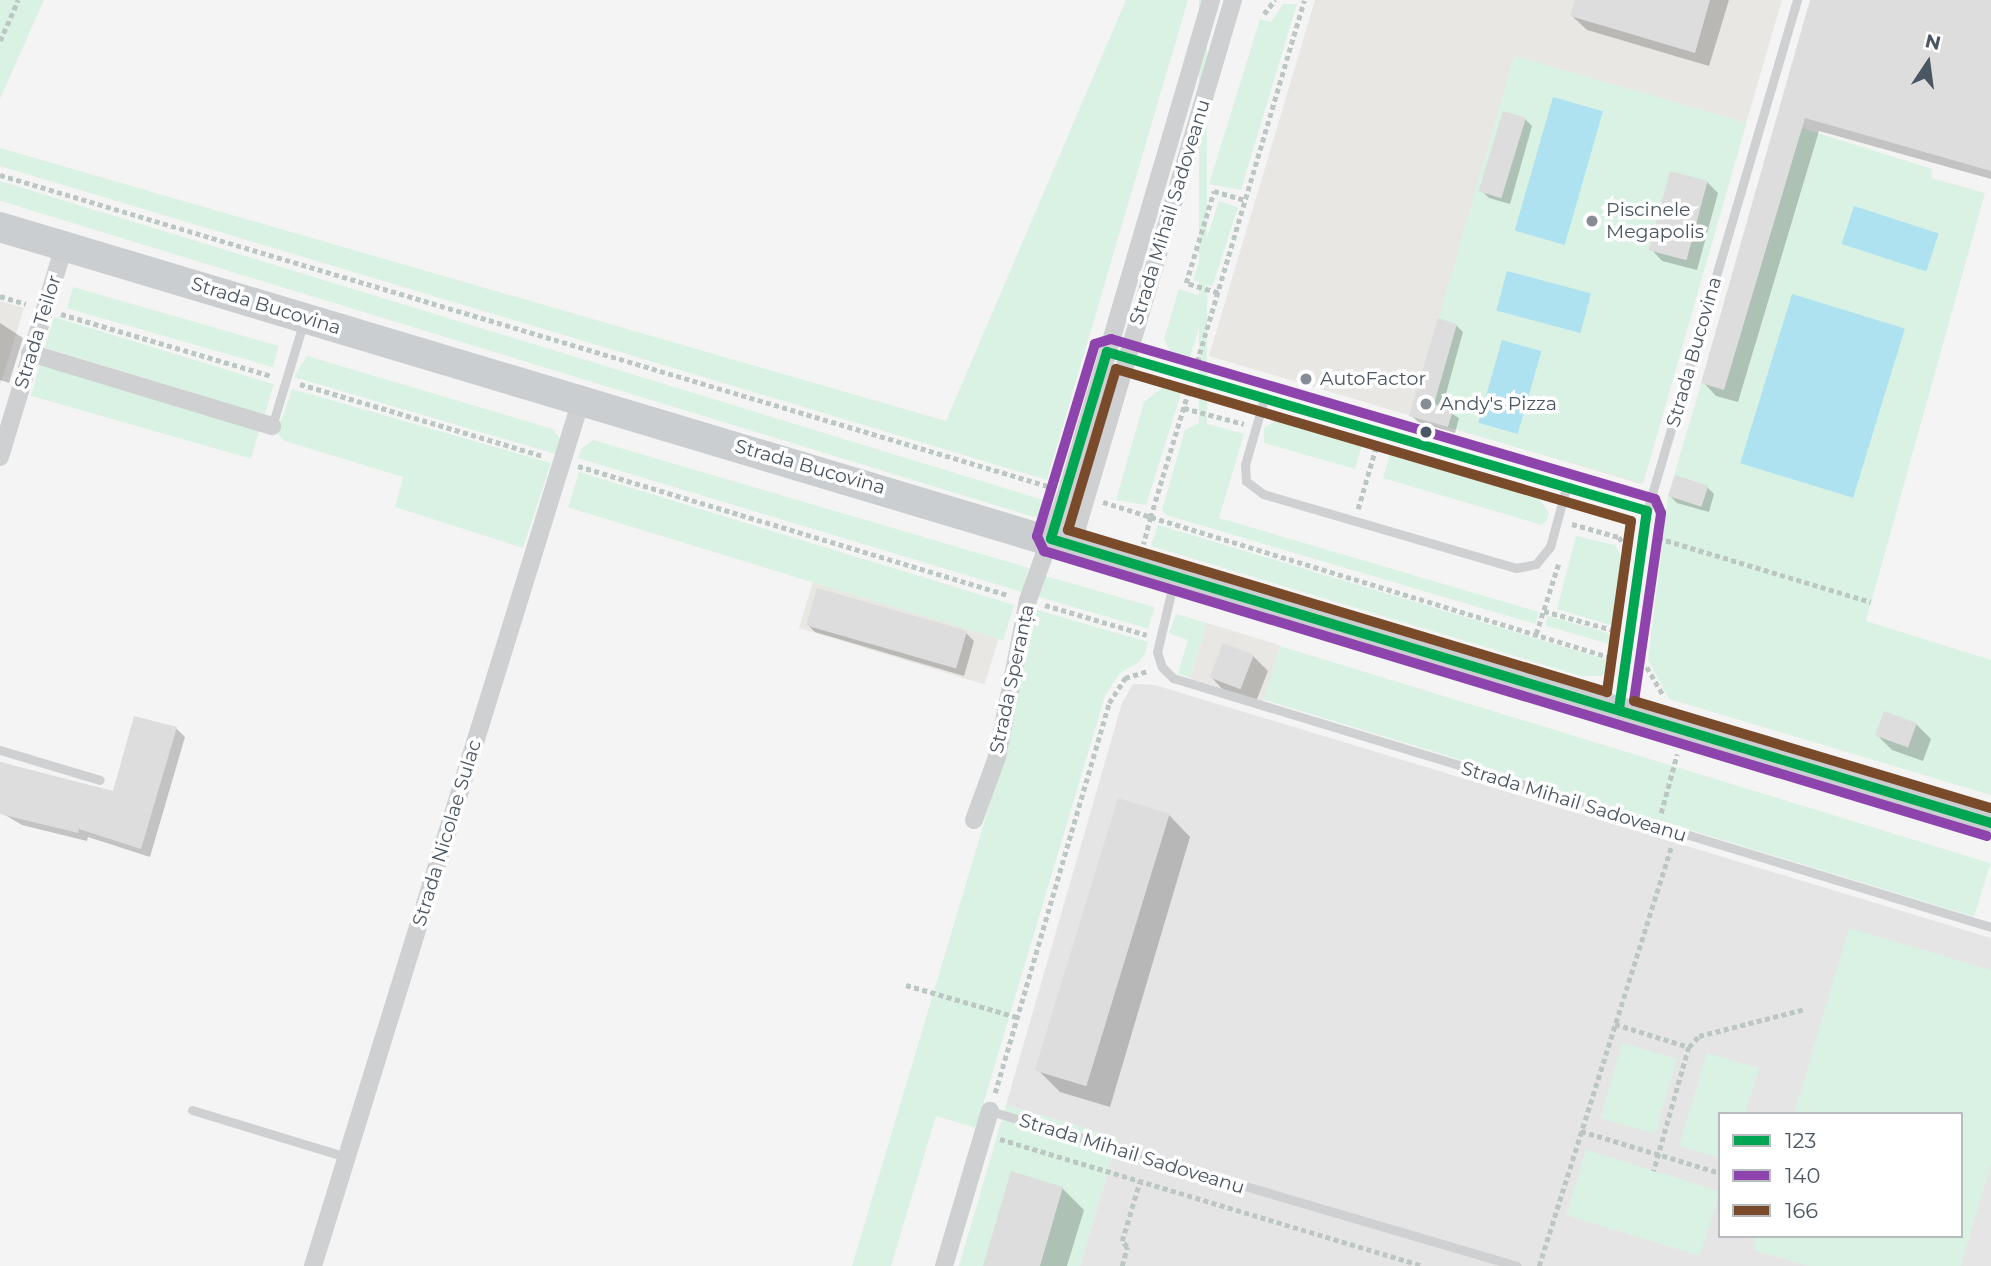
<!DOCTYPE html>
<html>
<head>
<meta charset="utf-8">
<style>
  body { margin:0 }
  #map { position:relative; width:1991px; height:1266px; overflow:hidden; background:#f4f4f4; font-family:Montserrat,sans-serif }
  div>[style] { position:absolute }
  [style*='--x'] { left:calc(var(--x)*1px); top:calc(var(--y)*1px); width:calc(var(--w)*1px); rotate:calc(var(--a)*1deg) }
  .commercial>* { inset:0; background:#e8e7e3; transform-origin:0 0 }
  .education>* { inset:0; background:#e6e5e6 }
  .green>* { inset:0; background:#d9f2e3; transform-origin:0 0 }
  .water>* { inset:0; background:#aee2f0; transform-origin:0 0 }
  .shadow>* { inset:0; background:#0003 }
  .building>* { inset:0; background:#ddddde; transform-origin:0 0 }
  .path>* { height:4.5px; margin-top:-2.25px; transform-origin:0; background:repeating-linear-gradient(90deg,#bcc7c4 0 5px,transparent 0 8.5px) }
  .lane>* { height:9px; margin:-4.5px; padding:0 4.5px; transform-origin:4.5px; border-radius:4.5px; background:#ced0d2 }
  .street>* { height:18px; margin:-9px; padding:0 9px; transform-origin:9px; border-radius:9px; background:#ced0d2 }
  .primary>* { height:30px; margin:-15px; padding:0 15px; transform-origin:15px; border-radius:15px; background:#caced1 }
  .bus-1>* { height:10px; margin:-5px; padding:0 5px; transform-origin:5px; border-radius:5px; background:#00a651 }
  .bus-2>* { height:10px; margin:-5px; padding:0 5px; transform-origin:5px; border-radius:5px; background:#8e44ad }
  .bus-3>* { height:10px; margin:-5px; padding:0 5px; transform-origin:5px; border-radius:5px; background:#7a4b2a }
  .dots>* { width:19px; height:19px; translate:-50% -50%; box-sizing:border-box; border:4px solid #fff; border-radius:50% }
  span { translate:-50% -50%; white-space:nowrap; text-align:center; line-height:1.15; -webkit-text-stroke:7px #fff; paint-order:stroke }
  .poi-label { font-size:19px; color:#4a5661 }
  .left { translate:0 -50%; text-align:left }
  .street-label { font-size:19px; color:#4a5661 }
  .legend { position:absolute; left:1718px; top:1112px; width:245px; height:126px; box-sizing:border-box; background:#fff; border:2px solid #b7bbc0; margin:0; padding:9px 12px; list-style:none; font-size:21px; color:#4a5661 }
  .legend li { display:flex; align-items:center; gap:14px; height:35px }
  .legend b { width:35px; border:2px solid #b7bbc0 }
  .north { position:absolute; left:1893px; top:28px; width:70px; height:70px; -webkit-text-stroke:5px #fff; paint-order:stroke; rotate:13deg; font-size:19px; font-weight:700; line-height:28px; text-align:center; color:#4a5661 }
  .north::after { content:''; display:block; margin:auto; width:24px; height:32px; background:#4a5661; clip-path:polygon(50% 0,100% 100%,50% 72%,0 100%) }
</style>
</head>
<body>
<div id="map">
  <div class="commercial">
    <div style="clip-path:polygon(1315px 0,1782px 0,1641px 484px,1209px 356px)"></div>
    <div style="clip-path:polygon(0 301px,24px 308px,0 386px)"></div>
    <div style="left:813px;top:582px;width:194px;height:48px;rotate:17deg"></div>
    <div style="left:1207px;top:623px;width:77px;height:58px;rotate:17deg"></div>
  </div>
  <div class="education">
    <div style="clip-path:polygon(evenodd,1133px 684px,1155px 685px,1991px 938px,1991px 1266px,1080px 1266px,1118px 1138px,1006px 1105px,1122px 703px,1133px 684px,1720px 1114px,1961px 1114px,1961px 1236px,1720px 1236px,1720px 1114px)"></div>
  </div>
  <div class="green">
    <div style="clip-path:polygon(0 0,44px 0,0 99px)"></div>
    <div style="clip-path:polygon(1126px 0,1188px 0,1047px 480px,0 166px,0 148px,946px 421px)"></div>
    <div style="left:1199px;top:0;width:8px;height:502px"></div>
    <div style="clip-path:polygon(1283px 4px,1297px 4px,1241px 190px,1209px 184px,1260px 19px,1271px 22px)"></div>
    <div style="left:1514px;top:56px;width:242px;height:375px;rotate:16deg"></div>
    <div style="clip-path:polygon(1789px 124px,1932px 169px,1931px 178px,1985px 193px,1866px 621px,1991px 660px,1991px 795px,1669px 699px,1648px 660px,1668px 496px,1771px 145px)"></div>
    <div style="left:0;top:181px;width:1099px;height:19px;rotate:17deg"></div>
    <div style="left:1219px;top:201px;width:20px;height:83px;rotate:18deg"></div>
    <div style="left:73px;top:287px;width:214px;height:22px;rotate:16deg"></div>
    <div style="clip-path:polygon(1179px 289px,1208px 298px,1187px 367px,1172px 357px,1164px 339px)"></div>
    <div style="left:54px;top:317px;width:230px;height:32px;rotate:17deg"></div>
    <div style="clip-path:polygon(307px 356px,553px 429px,560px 439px,556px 454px,294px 377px)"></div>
    <div style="left:40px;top:364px;width:229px;height:33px;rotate:16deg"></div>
    <div style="clip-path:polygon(1163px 387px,1182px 390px,1146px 505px,1116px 500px,1144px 402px)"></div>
    <div style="clip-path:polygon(292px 389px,551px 463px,523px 548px,395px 507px,403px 477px,285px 441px,277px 433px)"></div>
    <div style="clip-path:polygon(1275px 421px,1362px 445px,1355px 469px,1264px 443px,1264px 428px)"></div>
    <div style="clip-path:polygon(1201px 422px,1244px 434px,1219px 518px,1539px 612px,1535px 624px,1166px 515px,1162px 510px,1185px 430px)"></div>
    <div style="clip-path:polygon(593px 440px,1029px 568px,1022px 592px,578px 458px,582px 448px)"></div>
    <div style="clip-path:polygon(1390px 454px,1539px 498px,1549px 513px,1546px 521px,1542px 525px,1383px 478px)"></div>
    <div style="left:579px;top:472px;width:455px;height:37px;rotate:17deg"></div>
    <div style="clip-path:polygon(1158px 525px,1611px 661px,1615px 666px,1601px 676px,1581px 676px,1151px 546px)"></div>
    <div style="clip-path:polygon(1576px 536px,1615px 545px,1621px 556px,1617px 627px,1557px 609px)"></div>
    <div style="left:1042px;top:575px;width:117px;height:22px;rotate:16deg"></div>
    <div style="clip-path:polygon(1037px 610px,1148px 642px,1145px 653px,1139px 662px,1120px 673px,1105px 696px,976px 1128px,936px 1116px,891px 1266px,852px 1266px,1004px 756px)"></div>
    <div style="clip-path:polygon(1176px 614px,1207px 623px,1190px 678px,1178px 673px,1188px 640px,1169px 633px)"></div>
    <div style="left:1548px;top:616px;width:71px;height:10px;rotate:16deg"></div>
    <div style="left:1280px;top:646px;width:743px;height:56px;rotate:17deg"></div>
    <div style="clip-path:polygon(1849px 928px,1991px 970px,1991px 1164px,1961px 1266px,1809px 1266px,1753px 1250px,1757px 1236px,1961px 1236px,1961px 1114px,1794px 1114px)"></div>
    <div style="left:1622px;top:1043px;width:57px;height:78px;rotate:16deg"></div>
    <div style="clip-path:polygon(1707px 1053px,1759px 1068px,1745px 1114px,1720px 1114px,1720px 1158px,1679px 1146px)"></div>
    <div style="clip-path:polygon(1006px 1105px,1118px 1138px,1080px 1266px,959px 1266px)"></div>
    <div style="left:1586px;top:1150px;width:140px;height:68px;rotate:17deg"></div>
  </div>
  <div class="water">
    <div style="left:1553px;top:97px;width:52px;height:139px;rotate:16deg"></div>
    <div style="left:1854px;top:206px;width:89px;height:40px;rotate:18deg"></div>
    <div style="left:1507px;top:271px;width:87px;height:41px;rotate:15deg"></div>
    <div style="left:1792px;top:294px;width:118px;height:177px;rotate:17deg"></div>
    <div style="left:1502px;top:340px;width:41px;height:86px;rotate:16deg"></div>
  </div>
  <div class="shadow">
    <div style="clip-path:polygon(1577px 0,1729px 0,1709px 66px,1587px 30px,1572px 16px)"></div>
    <div style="clip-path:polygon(1814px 0,1991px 0,1991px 179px,1819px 131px,1738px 402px,1716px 396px,1703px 382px)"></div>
    <div style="clip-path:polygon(1525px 119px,1532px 126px,1510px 204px,1489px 198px,1482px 191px)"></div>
    <div style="clip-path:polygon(1707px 182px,1718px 193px,1697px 270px,1662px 261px,1651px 249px)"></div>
    <div style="clip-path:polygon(0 323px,23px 338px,9px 383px,0 380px)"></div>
    <div style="clip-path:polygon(1456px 325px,1463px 332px,1442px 408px,1459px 418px,1455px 433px,1418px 422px,1411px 415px)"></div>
    <div style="clip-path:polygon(1707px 487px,1714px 494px,1709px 512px,1677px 503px,1670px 496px)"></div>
    <div style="clip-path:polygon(808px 625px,967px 634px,974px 641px,964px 676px,815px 632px)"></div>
    <div style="clip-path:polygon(1253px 656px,1268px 671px,1255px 704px,1226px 693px,1212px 678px)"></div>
    <div style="clip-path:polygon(1916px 724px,1931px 739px,1923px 761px,1892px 750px,1877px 735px)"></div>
    <div style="clip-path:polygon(176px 728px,185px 737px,150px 857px,88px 837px,87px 841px,22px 825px,0 812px,0 762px,114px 793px)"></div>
    <div style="clip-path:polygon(1169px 815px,1190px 837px,1110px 1107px,1060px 1092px,1039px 1071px)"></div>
    <div style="clip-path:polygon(1062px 1188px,1084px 1210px,1067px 1266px,985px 1266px)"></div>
  </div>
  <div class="building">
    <div style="clip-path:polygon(1575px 0,1710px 0,1695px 53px,1570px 16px)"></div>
    <div style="clip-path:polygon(1810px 0,1991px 0,1991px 171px,1805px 118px,1724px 390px,1701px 383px)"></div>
    <div style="left:1503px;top:111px;width:24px;height:84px;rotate:17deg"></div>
    <div style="left:1670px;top:171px;width:39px;height:82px;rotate:15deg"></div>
    <div style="clip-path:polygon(1438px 318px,1457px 324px,1434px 404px,1453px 410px,1448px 427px,1409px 416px)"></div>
    <div style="left:1675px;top:475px;width:35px;height:22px;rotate:18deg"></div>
    <div style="left:817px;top:588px;width:156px;height:39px;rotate:16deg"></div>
    <div style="left:1223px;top:643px;width:33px;height:37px;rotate:21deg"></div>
    <div style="left:1884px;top:711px;width:35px;height:26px;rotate:20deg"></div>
    <div style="clip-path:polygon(134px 716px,177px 727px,141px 849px,79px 829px,78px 833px,0 814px,0 762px,113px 791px)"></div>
    <div style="left:1118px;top:798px;width:54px;height:285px;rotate:17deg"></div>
    <div style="clip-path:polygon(1011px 1171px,1063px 1187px,1040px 1266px,983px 1266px)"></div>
  </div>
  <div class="path">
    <div style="--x:1264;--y:14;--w:18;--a:-52"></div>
    <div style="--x:0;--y:41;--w:45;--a:-66.3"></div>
    <div style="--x:0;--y:175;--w:1096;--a:16.53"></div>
    <div style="--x:1218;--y:293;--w:34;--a:-163"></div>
    <div style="--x:1186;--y:283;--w:96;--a:-73.1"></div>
    <div style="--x:1214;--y:191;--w:32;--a:16"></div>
    <div style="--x:0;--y:296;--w:27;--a:17"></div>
    <div style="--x:61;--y:314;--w:219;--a:16.4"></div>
    <div style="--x:1197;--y:362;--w:377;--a:-73.5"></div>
    <div style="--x:300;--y:384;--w:253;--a:16.5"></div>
    <div style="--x:1189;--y:391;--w:132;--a:106.8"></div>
    <div style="--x:1151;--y:517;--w:483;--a:17"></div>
    <div style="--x:1184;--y:408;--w:62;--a:14.9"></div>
    <div style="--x:578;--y:466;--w:450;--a:16.7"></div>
    <div style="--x:1103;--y:502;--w:50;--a:17.4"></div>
    <div style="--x:1151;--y:517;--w:28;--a:105"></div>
    <div style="--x:1358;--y:509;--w:65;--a:-73.8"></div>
    <div style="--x:1572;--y:524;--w:49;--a:15.5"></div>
    <div style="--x:1619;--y:537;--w:12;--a:55"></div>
    <div style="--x:1658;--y:538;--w:222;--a:16.7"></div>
    <div style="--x:1045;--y:605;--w:106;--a:16.4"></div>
    <div style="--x:1544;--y:611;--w:76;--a:15.3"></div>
    <div style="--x:1536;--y:634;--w:76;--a:-72.3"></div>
    <div style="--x:1638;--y:665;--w:9;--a:13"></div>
    <div style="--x:1647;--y:667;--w:34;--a:60"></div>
    <div style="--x:1661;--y:813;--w:61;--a:-74.8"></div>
    <div style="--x:906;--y:985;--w:116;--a:16.1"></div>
    <div style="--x:1615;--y:1024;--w:77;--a:17.3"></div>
    <div style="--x:1689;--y:1047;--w:129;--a:105.8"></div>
    <div style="--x:1689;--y:1047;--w:15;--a:-48"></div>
    <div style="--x:1699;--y:1036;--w:109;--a:-14.3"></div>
    <div style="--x:995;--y:1093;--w:406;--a:-73.7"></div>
    <div style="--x:1109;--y:703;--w:30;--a:-57"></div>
    <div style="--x:1125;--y:678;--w:24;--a:-17"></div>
    <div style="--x:1581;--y:1131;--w:145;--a:16.8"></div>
    <div style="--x:1000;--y:1139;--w:442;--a:16.7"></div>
    <div style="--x:1122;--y:1266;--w:20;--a:-75"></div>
    <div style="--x:1127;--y:1247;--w:8;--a:-130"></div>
    <div style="--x:1122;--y:1241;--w:63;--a:-73.3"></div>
    <div style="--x:1539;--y:1266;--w:442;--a:-72.5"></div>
  </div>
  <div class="lane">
    <div style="--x:1107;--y:352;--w:563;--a:16.41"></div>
    <div style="--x:1264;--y:399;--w:69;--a:106.1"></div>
    <div style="--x:1245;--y:465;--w:16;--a:86"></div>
    <div style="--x:1246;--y:481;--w:21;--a:37"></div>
    <div style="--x:1263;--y:494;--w:264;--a:16.3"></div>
    <div style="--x:1516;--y:568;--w:20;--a:-11"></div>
    <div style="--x:1536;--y:564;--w:22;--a:-51"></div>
    <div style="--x:1550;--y:547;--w:61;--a:-74.8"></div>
    <div style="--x:272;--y:426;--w:107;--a:-73.1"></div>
    <div style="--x:1173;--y:584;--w:70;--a:103.2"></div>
    <div style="--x:1157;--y:652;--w:16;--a:72"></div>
    <div style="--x:1162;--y:667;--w:16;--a:45"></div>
    <div style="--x:1173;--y:678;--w:855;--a:16.93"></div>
    <div style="--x:1619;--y:708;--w:199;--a:-81.9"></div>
    <div style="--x:1647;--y:511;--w:533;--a:-73.64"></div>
    <div style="--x:0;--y:750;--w:104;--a:16.7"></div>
    <div style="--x:192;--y:1110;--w:162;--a:16.9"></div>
    <div style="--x:990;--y:1111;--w:549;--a:16.39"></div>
  </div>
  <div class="street">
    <div style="--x:30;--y:353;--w:253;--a:16.8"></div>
    <div style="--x:0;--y:457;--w:220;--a:-73.1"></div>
    <div style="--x:1072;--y:545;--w:568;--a:-73.54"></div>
    <div style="--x:974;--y:820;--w:67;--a:-69.9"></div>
    <div style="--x:997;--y:757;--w:160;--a:-78.8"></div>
    <div style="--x:1028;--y:600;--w:116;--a:-70.3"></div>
    <div style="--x:1067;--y:491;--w:512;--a:-73.65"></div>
    <div style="--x:313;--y:1266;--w:907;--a:-72.8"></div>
    <div style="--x:944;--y:1266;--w:162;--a:-73.5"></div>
  </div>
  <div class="primary">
    <div style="--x:0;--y:227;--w:2078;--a:16.66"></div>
  </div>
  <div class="bus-1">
    <div style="--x:1619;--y:709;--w:200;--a:-82"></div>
    <div style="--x:1647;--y:511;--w:563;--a:-163.59"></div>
    <div style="--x:1107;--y:352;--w:195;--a:106.7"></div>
    <div style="--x:1051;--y:539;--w:982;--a:16.81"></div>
  </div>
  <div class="bus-2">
    <div style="--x:1634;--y:701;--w:190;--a:-81.8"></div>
    <div style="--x:1661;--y:513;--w:15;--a:-113"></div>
    <div style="--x:1655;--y:499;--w:567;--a:-163.61"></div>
    <div style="--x:1111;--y:339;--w:17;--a:163"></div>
    <div style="--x:1095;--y:344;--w:201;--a:106.8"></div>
    <div style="--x:1037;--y:536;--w:17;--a:65"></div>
    <div style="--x:1044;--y:551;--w:985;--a:16.82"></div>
  </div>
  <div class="bus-3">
    <div style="--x:1116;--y:369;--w:537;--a:16.44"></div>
    <div style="--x:1631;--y:521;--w:173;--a:98"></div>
    <div style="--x:1607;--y:692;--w:563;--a:-163.27"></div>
    <div style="--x:1068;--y:530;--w:168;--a:-73.4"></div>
    <div style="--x:1634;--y:701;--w:373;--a:16.7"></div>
  </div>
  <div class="dots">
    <div style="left:1592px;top:221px;background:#868d94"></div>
    <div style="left:1306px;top:379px;background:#868d94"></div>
    <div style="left:1426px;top:404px;background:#868d94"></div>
    <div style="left:1426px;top:432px;background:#4a5661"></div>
  </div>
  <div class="poi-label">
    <span class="left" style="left:1606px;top:221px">Piscinele<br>Megapolis</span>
    <span class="left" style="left:1320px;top:379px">AutoFactor</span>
    <span class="left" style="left:1440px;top:404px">Andy's Pizza</span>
  </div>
  <div class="street-label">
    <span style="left:1170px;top:212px;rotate:-73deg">Strada Mihail Sadoveanu</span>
    <span style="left:266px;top:306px;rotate:17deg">Strada Bucovina</span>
    <span style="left:38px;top:332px;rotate:-73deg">Strada Teilor</span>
    <span style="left:1694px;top:352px;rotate:-74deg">Strada Bucovina</span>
    <span style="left:810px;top:467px;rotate:16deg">Strada Bucovina</span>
    <span style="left:1012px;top:679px;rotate:-78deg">Strada Speranța</span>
    <span style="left:1574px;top:802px;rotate:17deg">Strada Mihail Sadoveanu</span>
    <span style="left:447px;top:833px;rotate:-73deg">Strada Nicolae Sulac</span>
    <span style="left:1132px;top:1154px;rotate:17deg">Strada Mihail Sadoveanu</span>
  </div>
  <ul class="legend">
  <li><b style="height:9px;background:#00a651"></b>123</li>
  <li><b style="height:9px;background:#8e44ad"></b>140</li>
  <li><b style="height:9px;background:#7a4b2a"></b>166</li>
  </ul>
  <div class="north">N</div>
</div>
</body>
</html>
